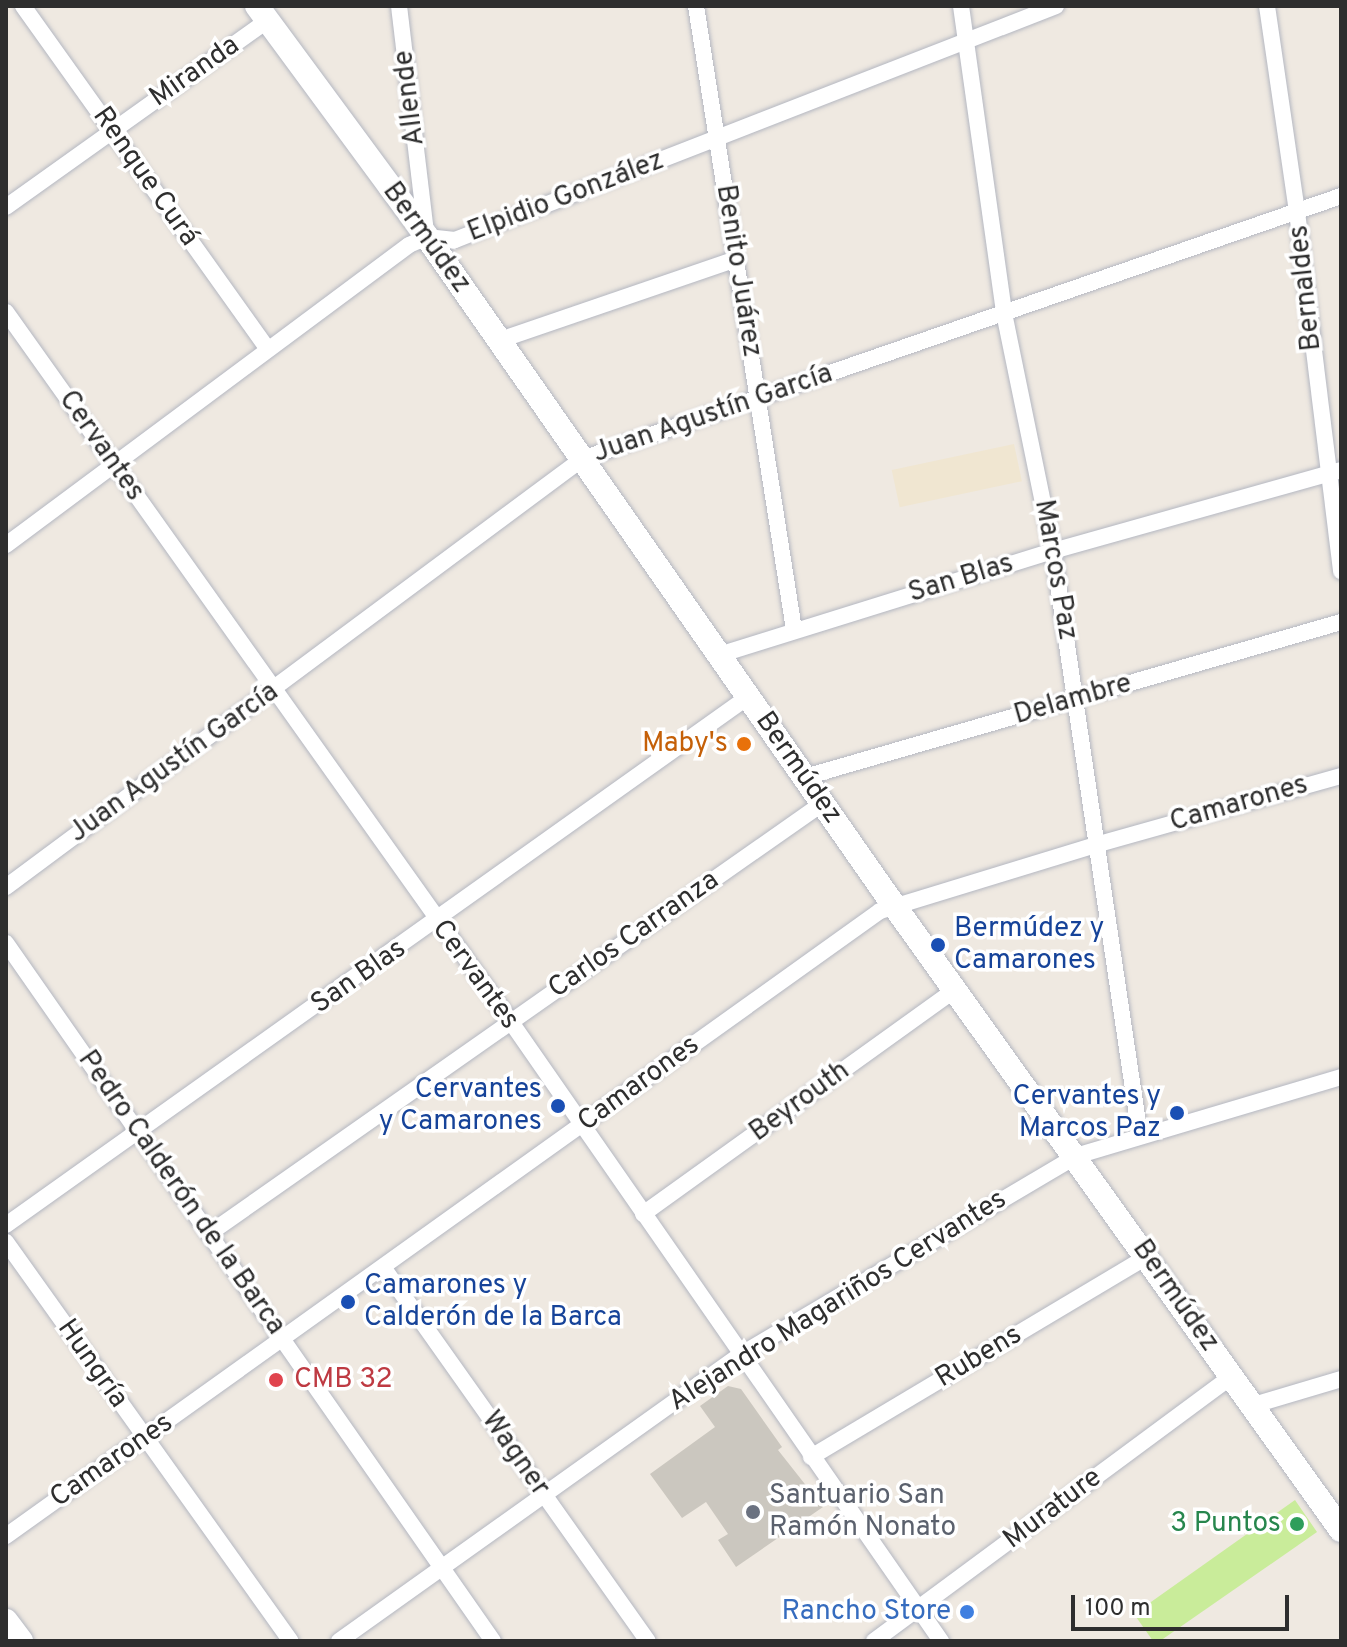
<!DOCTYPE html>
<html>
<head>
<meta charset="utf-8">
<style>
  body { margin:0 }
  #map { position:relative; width:1347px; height:1647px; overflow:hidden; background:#efe9e1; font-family:Overpass,sans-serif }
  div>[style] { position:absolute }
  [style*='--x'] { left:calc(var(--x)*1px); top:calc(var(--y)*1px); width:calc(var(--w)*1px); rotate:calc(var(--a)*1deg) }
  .education>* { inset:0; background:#f0e6d1; transform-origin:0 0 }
  .pitch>* { inset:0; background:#c9ec9a }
  .building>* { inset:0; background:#cbc7bf }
  .roads { filter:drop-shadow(0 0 2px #b4b7c1) drop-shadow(0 0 2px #b4b7c1) }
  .street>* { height:16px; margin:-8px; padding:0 8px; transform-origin:8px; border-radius:8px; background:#fff }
  .secondary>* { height:24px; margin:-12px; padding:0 12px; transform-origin:12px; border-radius:12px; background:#fff }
  .dots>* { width:22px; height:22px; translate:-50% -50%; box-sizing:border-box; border:4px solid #fff; border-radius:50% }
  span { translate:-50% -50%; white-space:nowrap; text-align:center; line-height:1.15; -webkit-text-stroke:7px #fff; paint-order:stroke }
  .street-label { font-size:28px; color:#2e2e2e }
  .food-label { font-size:28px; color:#c56008 }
  .right { translate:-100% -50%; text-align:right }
  .transit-label { font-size:28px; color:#164399 }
  .left { translate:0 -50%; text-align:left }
  .health-label { font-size:28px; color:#be3a42 }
  .worship-label { font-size:28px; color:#5b616d }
  .leisure-label { font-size:28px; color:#27864d }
  .shop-label { font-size:28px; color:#366cbe }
  .frame { position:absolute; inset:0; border:8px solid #2e2e2e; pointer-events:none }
  .scale { position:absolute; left:1071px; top:1595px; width:218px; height:36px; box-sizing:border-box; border:4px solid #2e2e2e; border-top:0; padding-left:10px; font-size:24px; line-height:28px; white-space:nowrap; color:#2e2e2e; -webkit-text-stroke:6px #fff; paint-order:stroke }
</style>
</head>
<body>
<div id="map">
  <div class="education">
    <div style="left:1014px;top:444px;width:38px;height:125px;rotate:78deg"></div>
  </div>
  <div class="pitch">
    <div style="clip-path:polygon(1295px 1500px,1317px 1532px,1160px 1641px,1153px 1641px,1134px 1614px)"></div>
  </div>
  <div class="building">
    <div style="clip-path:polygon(728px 1386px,741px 1389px,782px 1447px,778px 1450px,823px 1507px,736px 1567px,718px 1540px,728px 1534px,706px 1502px,682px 1518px,650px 1474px,715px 1427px,700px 1406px)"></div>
  </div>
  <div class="roads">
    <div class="street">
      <div style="--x:23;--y:6;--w:420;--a:54.5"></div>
      <div style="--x:399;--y:6;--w:227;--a:83.2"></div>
      <div style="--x:696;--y:6;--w:632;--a:81.07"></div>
      <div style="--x:961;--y:6;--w:310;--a:82"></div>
      <div style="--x:1004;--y:313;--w:243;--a:78.4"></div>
      <div style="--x:1053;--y:551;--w:591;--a:81.54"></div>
      <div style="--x:1267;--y:6;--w:208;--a:81.7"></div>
      <div style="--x:1297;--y:212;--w:362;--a:83"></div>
      <div style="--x:6;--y:207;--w:322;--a:-35.5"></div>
      <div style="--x:6;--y:312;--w:871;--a:54.58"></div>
      <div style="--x:511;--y:1022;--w:754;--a:55.21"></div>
      <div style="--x:500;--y:340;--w:250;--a:-18.9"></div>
      <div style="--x:6;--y:545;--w:502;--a:-36.66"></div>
      <div style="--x:409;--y:245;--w:20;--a:-24"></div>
      <div style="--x:427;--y:237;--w:28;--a:6"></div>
      <div style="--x:455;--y:240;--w:645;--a:-21.27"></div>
      <div style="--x:722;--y:654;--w:347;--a:-17.3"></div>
      <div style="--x:1053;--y:551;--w:299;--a:-15.7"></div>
      <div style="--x:805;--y:777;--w:558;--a:-16.13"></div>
      <div style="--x:6;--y:887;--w:718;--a:-36.61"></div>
      <div style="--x:582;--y:459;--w:803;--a:-19.11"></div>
      <div style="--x:6;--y:943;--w:851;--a:55.1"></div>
      <div style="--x:643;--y:1214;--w:385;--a:-35.7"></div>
      <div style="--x:6;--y:1225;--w:911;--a:-35.44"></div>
      <div style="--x:210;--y:1233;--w:749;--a:-35.05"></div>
      <div style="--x:6;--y:1242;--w:490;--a:54.5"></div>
      <div style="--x:383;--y:1267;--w:458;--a:54.7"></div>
      <div style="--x:1254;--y:1405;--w:91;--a:-16.6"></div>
      <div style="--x:811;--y:1457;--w:391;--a:-30.8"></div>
      <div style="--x:6;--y:1536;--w:1074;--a:-35.57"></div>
      <div style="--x:880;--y:911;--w:229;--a:-17"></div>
      <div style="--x:1099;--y:844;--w:251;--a:-15.7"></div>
      <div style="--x:339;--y:1641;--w:493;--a:-35.5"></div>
      <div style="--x:740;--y:1355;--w:391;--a:-30.6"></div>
      <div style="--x:1076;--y:1156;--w:277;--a:-16.6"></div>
      <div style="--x:874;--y:1641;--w:445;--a:-36.5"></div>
    </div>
    <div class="secondary">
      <div style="--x:257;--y:6;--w:287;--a:53.6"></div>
      <div style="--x:427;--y:237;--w:796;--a:55.07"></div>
      <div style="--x:883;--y:890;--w:787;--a:54.41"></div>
      <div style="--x:6;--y:1621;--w:25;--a:53"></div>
    </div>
  </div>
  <div class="dots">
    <div style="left:744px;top:744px;background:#e8710a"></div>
    <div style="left:938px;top:945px;background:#1a4fb4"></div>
    <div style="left:558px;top:1106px;background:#1a4fb4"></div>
    <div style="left:1177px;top:1113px;background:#1a4fb4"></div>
    <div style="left:348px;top:1302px;background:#1a4fb4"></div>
    <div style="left:276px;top:1380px;background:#e0444e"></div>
    <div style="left:753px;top:1512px;background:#6b7280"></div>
    <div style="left:1297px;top:1524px;background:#2e9e5b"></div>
    <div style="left:967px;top:1612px;background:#3f7fe0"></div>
  </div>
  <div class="street-label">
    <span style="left:195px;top:72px;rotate:-35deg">Miranda</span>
    <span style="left:410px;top:98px;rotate:-97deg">Allende</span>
    <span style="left:145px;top:177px;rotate:55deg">Renque Curá</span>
    <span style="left:566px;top:197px;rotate:-21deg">Elpidio González</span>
    <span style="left:426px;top:238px;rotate:54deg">Bermúdez</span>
    <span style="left:738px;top:271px;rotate:81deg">Benito Juárez</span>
    <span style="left:1306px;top:288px;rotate:-96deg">Bernaldes</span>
    <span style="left:713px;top:414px;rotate:-19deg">Juan Agustín García</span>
    <span style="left:101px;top:446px;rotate:55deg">Cervantes</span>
    <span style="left:1055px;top:570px;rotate:80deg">Marcos Paz</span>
    <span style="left:961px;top:579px;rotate:-17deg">San Blas</span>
    <span style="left:1073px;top:700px;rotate:-16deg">Delambre</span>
    <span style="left:174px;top:763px;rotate:-36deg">Juan Agustín García</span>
    <span style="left:798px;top:768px;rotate:55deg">Bermúdez</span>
    <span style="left:1239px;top:804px;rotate:-16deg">Camarones</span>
    <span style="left:634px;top:935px;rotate:-35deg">Carlos Carranza</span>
    <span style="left:475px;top:975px;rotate:54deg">Cervantes</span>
    <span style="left:359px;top:977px;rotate:-35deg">San Blas</span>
    <span style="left:639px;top:1084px;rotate:-36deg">Camarones</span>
    <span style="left:800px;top:1102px;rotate:-36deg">Beyrouth</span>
    <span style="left:181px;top:1193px;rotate:55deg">Pedro Calderón de la Barca</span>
    <span style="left:1175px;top:1296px;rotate:55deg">Bermúdez</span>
    <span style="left:838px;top:1301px;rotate:-32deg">Alejandro Magariños Cervantes</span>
    <span style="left:979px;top:1357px;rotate:-31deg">Rubens</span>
    <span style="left:92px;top:1364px;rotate:55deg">Hungría</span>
    <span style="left:515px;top:1454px;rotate:55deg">Wagner</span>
    <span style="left:112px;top:1461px;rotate:-35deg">Camarones</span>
    <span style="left:1053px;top:1509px;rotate:-37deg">Murature</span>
  </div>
  <div class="food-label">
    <span class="right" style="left:728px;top:744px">Maby's</span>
  </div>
  <div class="transit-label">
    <span class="left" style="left:954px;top:945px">Bermúdez y<br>Camarones</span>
    <span class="right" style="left:542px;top:1106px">Cervantes<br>y Camarones</span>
    <span class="right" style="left:1161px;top:1113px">Cervantes y<br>Marcos Paz</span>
    <span class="left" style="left:364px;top:1302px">Camarones y<br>Calderón de la Barca</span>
  </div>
  <div class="health-label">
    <span class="left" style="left:294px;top:1380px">CMB 32</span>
  </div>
  <div class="worship-label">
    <span class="left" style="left:769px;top:1512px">Santuario San<br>Ramón Nonato</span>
  </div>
  <div class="leisure-label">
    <span class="right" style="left:1281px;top:1524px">3 Puntos</span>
  </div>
  <div class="shop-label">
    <span class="right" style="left:951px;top:1612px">Rancho Store</span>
  </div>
  <div class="frame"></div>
  <div class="scale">100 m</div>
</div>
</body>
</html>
